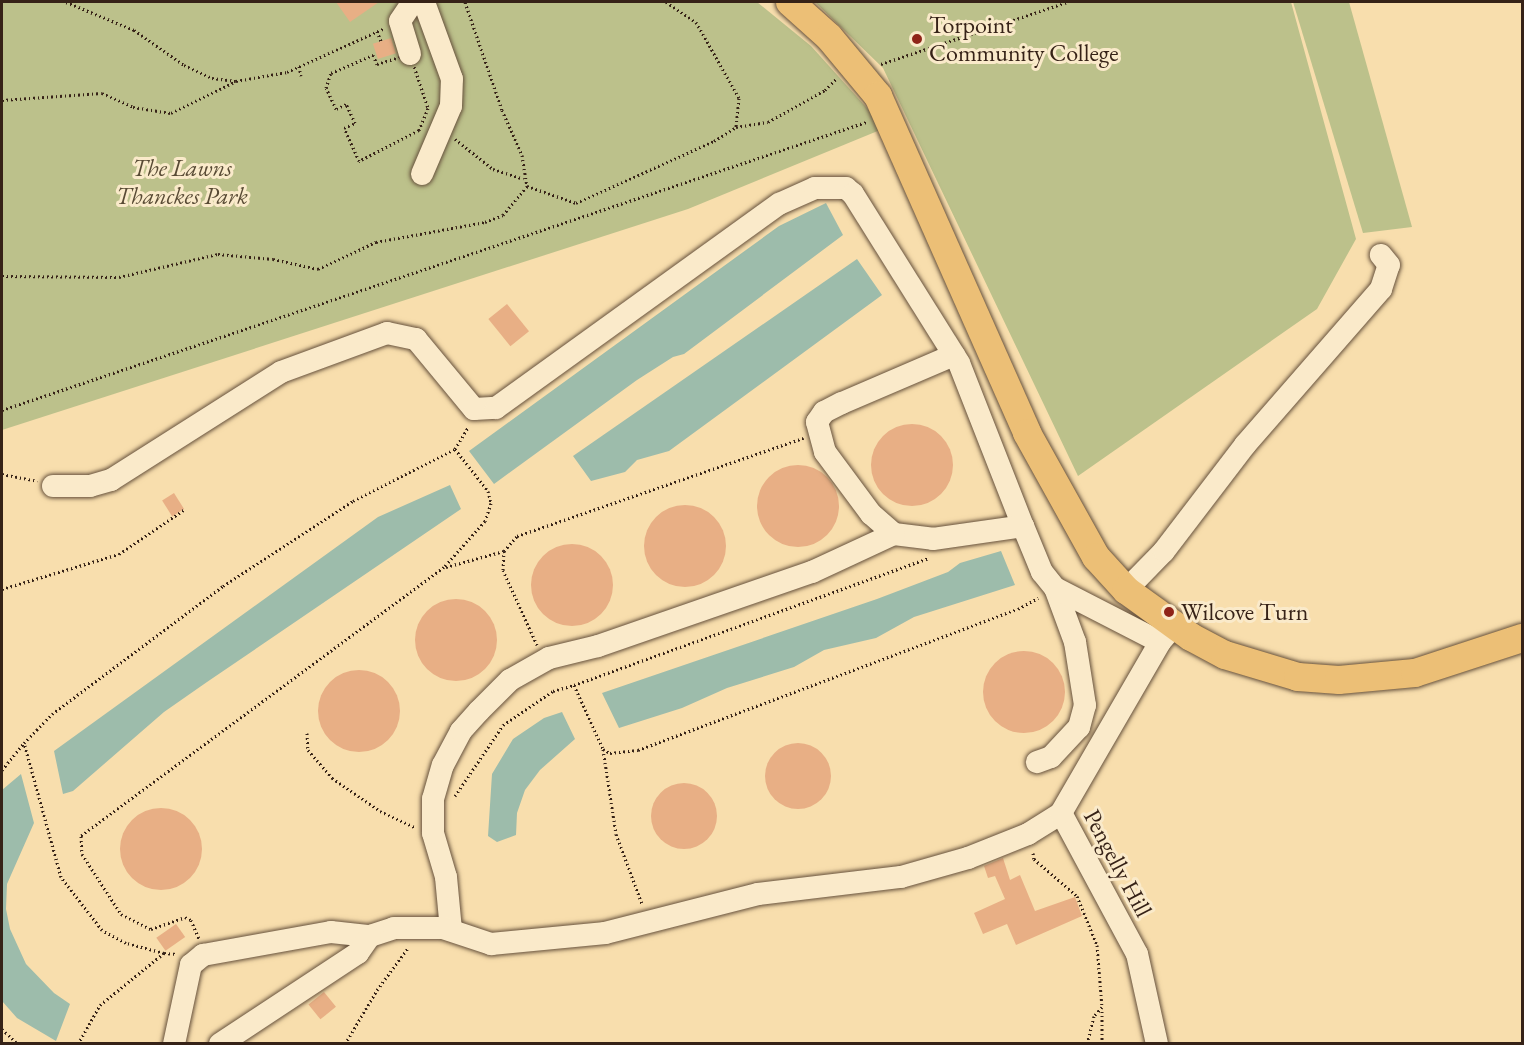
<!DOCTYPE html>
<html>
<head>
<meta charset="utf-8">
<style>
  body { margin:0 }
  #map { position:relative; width:1524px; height:1045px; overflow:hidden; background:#f8dead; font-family:"EB Garamond",serif }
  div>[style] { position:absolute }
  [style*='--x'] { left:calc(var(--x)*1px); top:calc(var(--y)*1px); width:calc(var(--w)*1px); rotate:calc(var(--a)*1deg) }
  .green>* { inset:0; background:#bcc18b }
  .water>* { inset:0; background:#9dbcab }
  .building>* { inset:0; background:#e8af85; transform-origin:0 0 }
  .round { border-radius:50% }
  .path>* { height:3px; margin-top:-1.5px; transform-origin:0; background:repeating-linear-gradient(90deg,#362217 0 1.5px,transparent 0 4.5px) }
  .roads { filter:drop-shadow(0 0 2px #66513c) drop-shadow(0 0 2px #66513c) }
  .minor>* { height:22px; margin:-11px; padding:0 11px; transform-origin:11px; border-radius:11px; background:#faeaca }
  .major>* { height:28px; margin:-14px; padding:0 14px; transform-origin:14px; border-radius:14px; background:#ecbf76 }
  .dots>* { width:16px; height:16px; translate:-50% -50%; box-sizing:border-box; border:3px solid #faeaca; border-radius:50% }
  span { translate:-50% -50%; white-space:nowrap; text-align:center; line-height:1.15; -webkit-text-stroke:6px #faeaca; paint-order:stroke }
  .poi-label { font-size:24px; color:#362217 }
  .left { translate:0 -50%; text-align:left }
  .park-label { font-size:24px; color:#584a34; font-style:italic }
  .street-label { font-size:24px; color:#362217 }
  .frame { position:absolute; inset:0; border:3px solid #362217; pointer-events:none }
</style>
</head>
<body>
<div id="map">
  <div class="green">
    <div style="clip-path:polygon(2px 2px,757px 2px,811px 46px,885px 128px,688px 209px,2px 430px)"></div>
    <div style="clip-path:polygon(815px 2px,1291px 2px,1356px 239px,1317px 309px,1078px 476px,883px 68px)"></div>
    <div style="clip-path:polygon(1293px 2px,1349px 2px,1412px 227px,1363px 233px)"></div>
  </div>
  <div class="water">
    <div style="clip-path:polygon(826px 203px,843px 235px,684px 354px,673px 357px,637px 380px,494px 484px,469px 451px,779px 226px)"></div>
    <div style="clip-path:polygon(857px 259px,882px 295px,669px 451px,637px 460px,625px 472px,591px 481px,573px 456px)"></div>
    <div style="clip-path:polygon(450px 485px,461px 509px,207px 682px,164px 712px,73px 791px,63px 794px,54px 751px,378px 517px)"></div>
    <div style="clip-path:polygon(1001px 551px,1015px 585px,914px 617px,876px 638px,824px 650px,794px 667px,727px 688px,682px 708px,619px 728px,602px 693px,877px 599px,948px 572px,960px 563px)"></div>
    <div style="clip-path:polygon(562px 712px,575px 739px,540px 770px,525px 790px,517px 813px,516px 835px,497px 842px,488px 836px,492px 774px,513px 739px,544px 718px)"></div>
    <div style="clip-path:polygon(21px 774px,34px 823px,7px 884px,6px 909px,10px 929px,26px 964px,54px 993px,70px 1004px,56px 1041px,17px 1018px,2px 1001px,2px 790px)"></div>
  </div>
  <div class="building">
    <div style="clip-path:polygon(336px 2px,379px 2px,350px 22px)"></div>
    <div style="left:391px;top:38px;width:16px;height:19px;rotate:72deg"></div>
    <div style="left:507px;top:304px;width:35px;height:24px;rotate:51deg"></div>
    <div class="round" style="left:871px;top:424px;width:82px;height:82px"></div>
    <div class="round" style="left:757px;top:465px;width:82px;height:82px"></div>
    <div style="left:174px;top:493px;width:19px;height:14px;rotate:58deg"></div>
    <div class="round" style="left:644px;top:505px;width:82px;height:82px"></div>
    <div class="round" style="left:531px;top:544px;width:82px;height:82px"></div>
    <div class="round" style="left:415px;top:599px;width:82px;height:82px"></div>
    <div class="round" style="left:983px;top:651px;width:82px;height:82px"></div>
    <div class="round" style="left:318px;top:670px;width:82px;height:82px"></div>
    <div class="round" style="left:765px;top:743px;width:66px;height:66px"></div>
    <div class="round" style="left:651px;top:783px;width:66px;height:66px"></div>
    <div class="round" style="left:120px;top:808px;width:82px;height:82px"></div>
    <div style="clip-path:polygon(1003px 858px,1010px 880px,1020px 875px,1035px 911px,1075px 897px,1082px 916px,1016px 945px,1007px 924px,983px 934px,974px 913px,1005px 899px,995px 876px,988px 878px,984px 866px)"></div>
    <div style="left:176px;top:924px;width:16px;height:24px;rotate:55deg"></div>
    <div style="left:324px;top:992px;width:19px;height:20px;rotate:51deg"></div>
  </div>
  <div class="path">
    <div style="--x:66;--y:2;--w:74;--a:22.4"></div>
    <div style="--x:134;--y:30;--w:61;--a:35"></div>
    <div style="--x:184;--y:65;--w:31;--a:25"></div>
    <div style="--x:212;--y:78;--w:24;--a:7"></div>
    <div style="--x:236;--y:81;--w:52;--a:-10"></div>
    <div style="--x:287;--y:72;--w:107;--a:-24.2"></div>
    <div style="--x:465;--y:2;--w:114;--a:71.1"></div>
    <div style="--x:502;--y:110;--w:49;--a:66"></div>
    <div style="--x:522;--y:155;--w:31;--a:81"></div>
    <div style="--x:527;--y:186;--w:52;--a:19.1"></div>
    <div style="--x:576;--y:203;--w:151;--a:-24.2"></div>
    <div style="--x:714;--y:141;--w:26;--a:-32"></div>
    <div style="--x:736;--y:127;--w:32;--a:-9"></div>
    <div style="--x:768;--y:122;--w:65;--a:-29.3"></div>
    <div style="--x:825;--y:90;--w:17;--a:-45"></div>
    <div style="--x:666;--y:2;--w:36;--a:34"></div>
    <div style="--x:696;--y:22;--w:87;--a:60.5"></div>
    <div style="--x:739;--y:98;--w:29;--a:96"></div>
    <div style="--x:377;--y:31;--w:11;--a:68"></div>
    <div style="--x:410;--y:54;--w:57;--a:71.6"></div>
    <div style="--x:428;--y:108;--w:24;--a:112"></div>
    <div style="--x:419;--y:130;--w:68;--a:152.7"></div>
    <div style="--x:359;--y:161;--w:36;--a:-114"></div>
    <div style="--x:344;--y:128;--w:12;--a:-24"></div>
    <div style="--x:355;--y:123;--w:21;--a:-115"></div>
    <div style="--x:346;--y:104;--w:11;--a:153"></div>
    <div style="--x:336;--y:109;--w:23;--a:-115"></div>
    <div style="--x:326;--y:88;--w:16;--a:-72"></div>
    <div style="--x:331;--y:73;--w:46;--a:-23.2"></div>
    <div style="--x:373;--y:55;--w:10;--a:66"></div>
    <div style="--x:377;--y:64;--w:34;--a:-17"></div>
    <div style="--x:881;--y:64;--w:196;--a:-18.4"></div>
    <div style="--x:299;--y:66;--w:10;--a:79"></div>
    <div style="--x:2;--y:100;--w:100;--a:-4"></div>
    <div style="--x:102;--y:93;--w:34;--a:24"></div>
    <div style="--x:133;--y:107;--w:38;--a:9"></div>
    <div style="--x:171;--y:113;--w:70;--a:-26.2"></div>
    <div style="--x:455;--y:139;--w:48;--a:38.3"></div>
    <div style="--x:493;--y:169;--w:32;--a:18"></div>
    <div style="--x:2;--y:276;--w:117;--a:0.5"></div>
    <div style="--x:119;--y:277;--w:102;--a:-13.1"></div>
    <div style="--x:218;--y:254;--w:55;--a:5.2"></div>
    <div style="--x:273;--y:259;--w:46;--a:12.5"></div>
    <div style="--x:318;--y:269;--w:64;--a:-25"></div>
    <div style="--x:376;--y:242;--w:111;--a:-10.4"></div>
    <div style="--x:485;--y:222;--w:19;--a:-21"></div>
    <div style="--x:503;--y:215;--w:38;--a:-50"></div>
    <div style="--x:2;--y:410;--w:911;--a:-18.43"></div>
    <div style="--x:455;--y:449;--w:26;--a:-59"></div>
    <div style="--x:2;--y:474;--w:36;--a:11"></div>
    <div style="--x:446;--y:567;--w:60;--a:-15.4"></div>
    <div style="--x:2;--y:589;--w:122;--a:-16.7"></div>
    <div style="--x:119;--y:554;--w:80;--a:-34.3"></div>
    <div style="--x:537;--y:645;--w:82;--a:-114.4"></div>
    <div style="--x:503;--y:570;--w:19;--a:-87"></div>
    <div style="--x:504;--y:551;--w:20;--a:-49"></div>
    <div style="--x:517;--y:536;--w:303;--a:-18.9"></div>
    <div style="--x:574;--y:685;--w:376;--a:-19.7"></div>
    <div style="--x:307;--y:733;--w:17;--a:87"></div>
    <div style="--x:308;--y:750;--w:37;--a:49"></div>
    <div style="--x:332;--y:778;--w:58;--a:34.5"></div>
    <div style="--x:380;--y:811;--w:38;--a:25"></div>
    <div style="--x:603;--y:749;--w:86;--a:81.3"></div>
    <div style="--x:616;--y:834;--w:75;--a:69.6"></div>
    <div style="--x:2;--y:770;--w:35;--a:-51"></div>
    <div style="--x:455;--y:796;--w:86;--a:-55.9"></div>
    <div style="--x:503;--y:725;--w:60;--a:-34.2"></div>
    <div style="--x:553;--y:691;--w:22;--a:-16"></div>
    <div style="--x:574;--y:685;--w:70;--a:65.6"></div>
    <div style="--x:603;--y:749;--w:8;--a:30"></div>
    <div style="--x:610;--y:753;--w:28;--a:-6"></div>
    <div style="--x:638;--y:750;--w:405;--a:-20.4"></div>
    <div style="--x:1018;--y:609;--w:23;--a:-29"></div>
    <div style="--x:1033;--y:853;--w:6;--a:81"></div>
    <div style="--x:1034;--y:859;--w:57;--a:40.7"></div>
    <div style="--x:1077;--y:896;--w:53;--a:67.8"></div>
    <div style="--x:1097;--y:945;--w:62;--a:85.4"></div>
    <div style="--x:1102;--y:1007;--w:12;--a:132"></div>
    <div style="--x:1094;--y:1016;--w:29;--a:104"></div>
    <div style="--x:164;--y:953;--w:13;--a:4"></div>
    <div style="--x:2;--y:1029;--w:22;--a:43"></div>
    <div style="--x:78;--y:1044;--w:45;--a:-60.6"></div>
    <div style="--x:100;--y:1005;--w:82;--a:-39.1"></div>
    <div style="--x:164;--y:953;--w:39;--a:-165"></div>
    <div style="--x:126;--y:943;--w:27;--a:-152"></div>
    <div style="--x:102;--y:930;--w:67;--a:-127.7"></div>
    <div style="--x:61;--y:877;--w:139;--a:-105.4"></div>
    <div style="--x:24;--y:743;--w:40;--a:-46"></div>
    <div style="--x:52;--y:714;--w:214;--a:-36.8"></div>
    <div style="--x:223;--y:586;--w:155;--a:-33.2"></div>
    <div style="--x:353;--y:501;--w:114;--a:-27"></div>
    <div style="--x:455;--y:449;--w:53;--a:51.8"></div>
    <div style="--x:488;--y:491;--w:12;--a:76"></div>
    <div style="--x:491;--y:503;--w:19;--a:108"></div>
    <div style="--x:485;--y:521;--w:62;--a:131.7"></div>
    <div style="--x:444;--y:567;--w:452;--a:143.5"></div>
    <div style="--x:81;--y:836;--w:18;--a:87"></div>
    <div style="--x:82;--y:854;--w:72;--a:57"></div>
    <div style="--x:121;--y:914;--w:34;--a:27"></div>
    <div style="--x:151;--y:929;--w:36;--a:-19"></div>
    <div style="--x:185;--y:917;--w:7;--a:27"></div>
    <div style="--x:191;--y:920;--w:21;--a:67"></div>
    <div style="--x:345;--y:1044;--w:63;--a:-59.3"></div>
    <div style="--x:377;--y:990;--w:52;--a:-53.6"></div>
    <div style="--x:1102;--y:1044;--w:35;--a:-90"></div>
  </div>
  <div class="roads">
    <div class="minor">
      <div style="--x:410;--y:54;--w:34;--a:-107"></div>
      <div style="--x:400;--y:21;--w:23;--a:-56"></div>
      <div style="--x:422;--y:174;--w:74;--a:-66.9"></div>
      <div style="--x:451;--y:106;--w:27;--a:-88"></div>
      <div style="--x:452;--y:79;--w:82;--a:-110"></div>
      <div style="--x:53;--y:486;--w:37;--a:0"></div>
      <div style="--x:90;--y:486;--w:22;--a:-16"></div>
      <div style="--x:111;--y:480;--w:201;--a:-32.4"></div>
      <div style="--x:281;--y:372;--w:113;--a:-20.2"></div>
      <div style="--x:387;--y:333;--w:30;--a:12"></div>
      <div style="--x:416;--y:339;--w:91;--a:50.4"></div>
      <div style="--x:474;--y:409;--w:22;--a:-3"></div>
      <div style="--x:496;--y:408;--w:349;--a:-35.8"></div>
      <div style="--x:779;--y:204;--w:39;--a:-24"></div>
      <div style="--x:815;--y:188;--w:31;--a:0"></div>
      <div style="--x:846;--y:188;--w:9;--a:41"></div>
      <div style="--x:853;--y:194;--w:199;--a:57.9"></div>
      <div style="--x:959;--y:363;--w:175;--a:68.6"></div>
      <div style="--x:1023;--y:526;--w:50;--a:67.6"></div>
      <div style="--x:1042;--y:572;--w:21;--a:51"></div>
      <div style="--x:1055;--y:588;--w:58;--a:69.7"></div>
      <div style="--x:1075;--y:642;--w:64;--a:81"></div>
      <div style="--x:1085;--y:705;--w:23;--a:105"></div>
      <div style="--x:1079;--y:727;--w:41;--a:133"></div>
      <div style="--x:1051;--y:757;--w:15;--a:160"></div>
      <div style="--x:894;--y:534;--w:39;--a:7"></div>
      <div style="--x:933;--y:539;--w:91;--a:-8.2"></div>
      <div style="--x:1055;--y:588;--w:118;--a:27.2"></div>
      <div style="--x:1126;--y:590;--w:54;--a:-45.7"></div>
      <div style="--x:1164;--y:551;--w:133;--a:-52.6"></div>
      <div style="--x:1245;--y:445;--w:207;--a:-48.9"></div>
      <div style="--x:1381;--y:289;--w:25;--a:-72"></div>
      <div style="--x:1389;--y:265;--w:13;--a:-129"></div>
      <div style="--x:451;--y:930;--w:53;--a:-95.4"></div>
      <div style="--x:446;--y:877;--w:46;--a:-106.5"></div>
      <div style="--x:433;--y:833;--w:34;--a:-90"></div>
      <div style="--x:433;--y:799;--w:35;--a:-74"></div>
      <div style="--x:443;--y:765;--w:38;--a:-62"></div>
      <div style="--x:461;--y:731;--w:27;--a:-48"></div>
      <div style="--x:479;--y:711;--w:44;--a:-45"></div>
      <div style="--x:510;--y:680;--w:45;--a:-29.4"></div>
      <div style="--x:549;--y:658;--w:50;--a:-13.8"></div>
      <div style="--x:598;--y:646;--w:226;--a:-19.1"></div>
      <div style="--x:812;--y:572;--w:90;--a:-24.9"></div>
      <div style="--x:894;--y:534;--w:30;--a:-139"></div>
      <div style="--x:871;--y:514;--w:77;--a:-126.6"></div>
      <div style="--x:825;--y:452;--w:31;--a:-105"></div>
      <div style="--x:817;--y:422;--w:12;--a:-55"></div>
      <div style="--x:824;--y:412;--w:20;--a:-27"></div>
      <div style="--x:842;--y:403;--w:122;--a:-23.2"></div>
      <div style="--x:174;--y:1044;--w:81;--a:-77.9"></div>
      <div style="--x:191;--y:965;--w:16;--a:-40"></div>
      <div style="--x:203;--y:955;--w:130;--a:-10.2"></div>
      <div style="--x:331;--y:932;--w:39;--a:6"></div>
      <div style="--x:370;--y:936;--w:25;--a:-18"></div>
      <div style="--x:394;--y:928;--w:49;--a:0"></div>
      <div style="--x:443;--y:928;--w:51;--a:18.4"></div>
      <div style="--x:491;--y:944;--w:115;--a:-5.5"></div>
      <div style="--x:605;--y:933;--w:158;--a:-14.3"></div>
      <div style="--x:758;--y:894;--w:144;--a:-6.8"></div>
      <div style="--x:901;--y:877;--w:70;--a:-15.8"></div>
      <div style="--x:968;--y:858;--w:65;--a:-21.8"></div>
      <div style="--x:1028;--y:834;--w:39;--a:-32"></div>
      <div style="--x:220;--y:1044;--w:165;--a:-33.4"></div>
      <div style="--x:358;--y:953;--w:21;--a:-55"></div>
      <div style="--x:1157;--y:1044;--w:92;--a:-102.5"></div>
      <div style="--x:1137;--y:954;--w:160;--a:-118.3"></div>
      <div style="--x:1061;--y:813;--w:198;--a:-59.9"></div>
      <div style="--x:1160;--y:642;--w:21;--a:-49"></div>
    </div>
    <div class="major">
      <div style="--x:790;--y:2;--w:52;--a:41.9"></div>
      <div style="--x:829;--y:37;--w:77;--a:50.3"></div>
      <div style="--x:878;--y:96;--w:368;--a:66.1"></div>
      <div style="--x:1027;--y:433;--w:142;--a:60.9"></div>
      <div style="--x:1096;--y:557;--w:45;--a:47.7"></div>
      <div style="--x:1126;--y:590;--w:80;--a:35.9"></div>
      <div style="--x:1191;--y:637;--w:38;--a:28"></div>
      <div style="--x:1225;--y:655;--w:76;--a:16.8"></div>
      <div style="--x:1298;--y:677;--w:41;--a:4.2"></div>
      <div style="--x:1339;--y:680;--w:76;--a:-5.3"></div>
      <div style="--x:1415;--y:673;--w:113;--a:-18.1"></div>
    </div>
  </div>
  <div class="dots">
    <div style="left:917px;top:39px;background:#8f2418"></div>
    <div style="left:1169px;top:612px;background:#8f2418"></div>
  </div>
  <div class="poi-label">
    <span class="left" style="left:929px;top:39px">Torpoint<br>Community College</span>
    <span class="left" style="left:1181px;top:612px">Wilcove Turn</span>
  </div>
  <div class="park-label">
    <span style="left:182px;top:182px">The Lawns<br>Thanckes Park</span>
  </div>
  <div class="street-label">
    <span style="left:1118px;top:863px;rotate:62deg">Pengelly Hill</span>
  </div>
  <div class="frame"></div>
</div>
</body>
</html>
